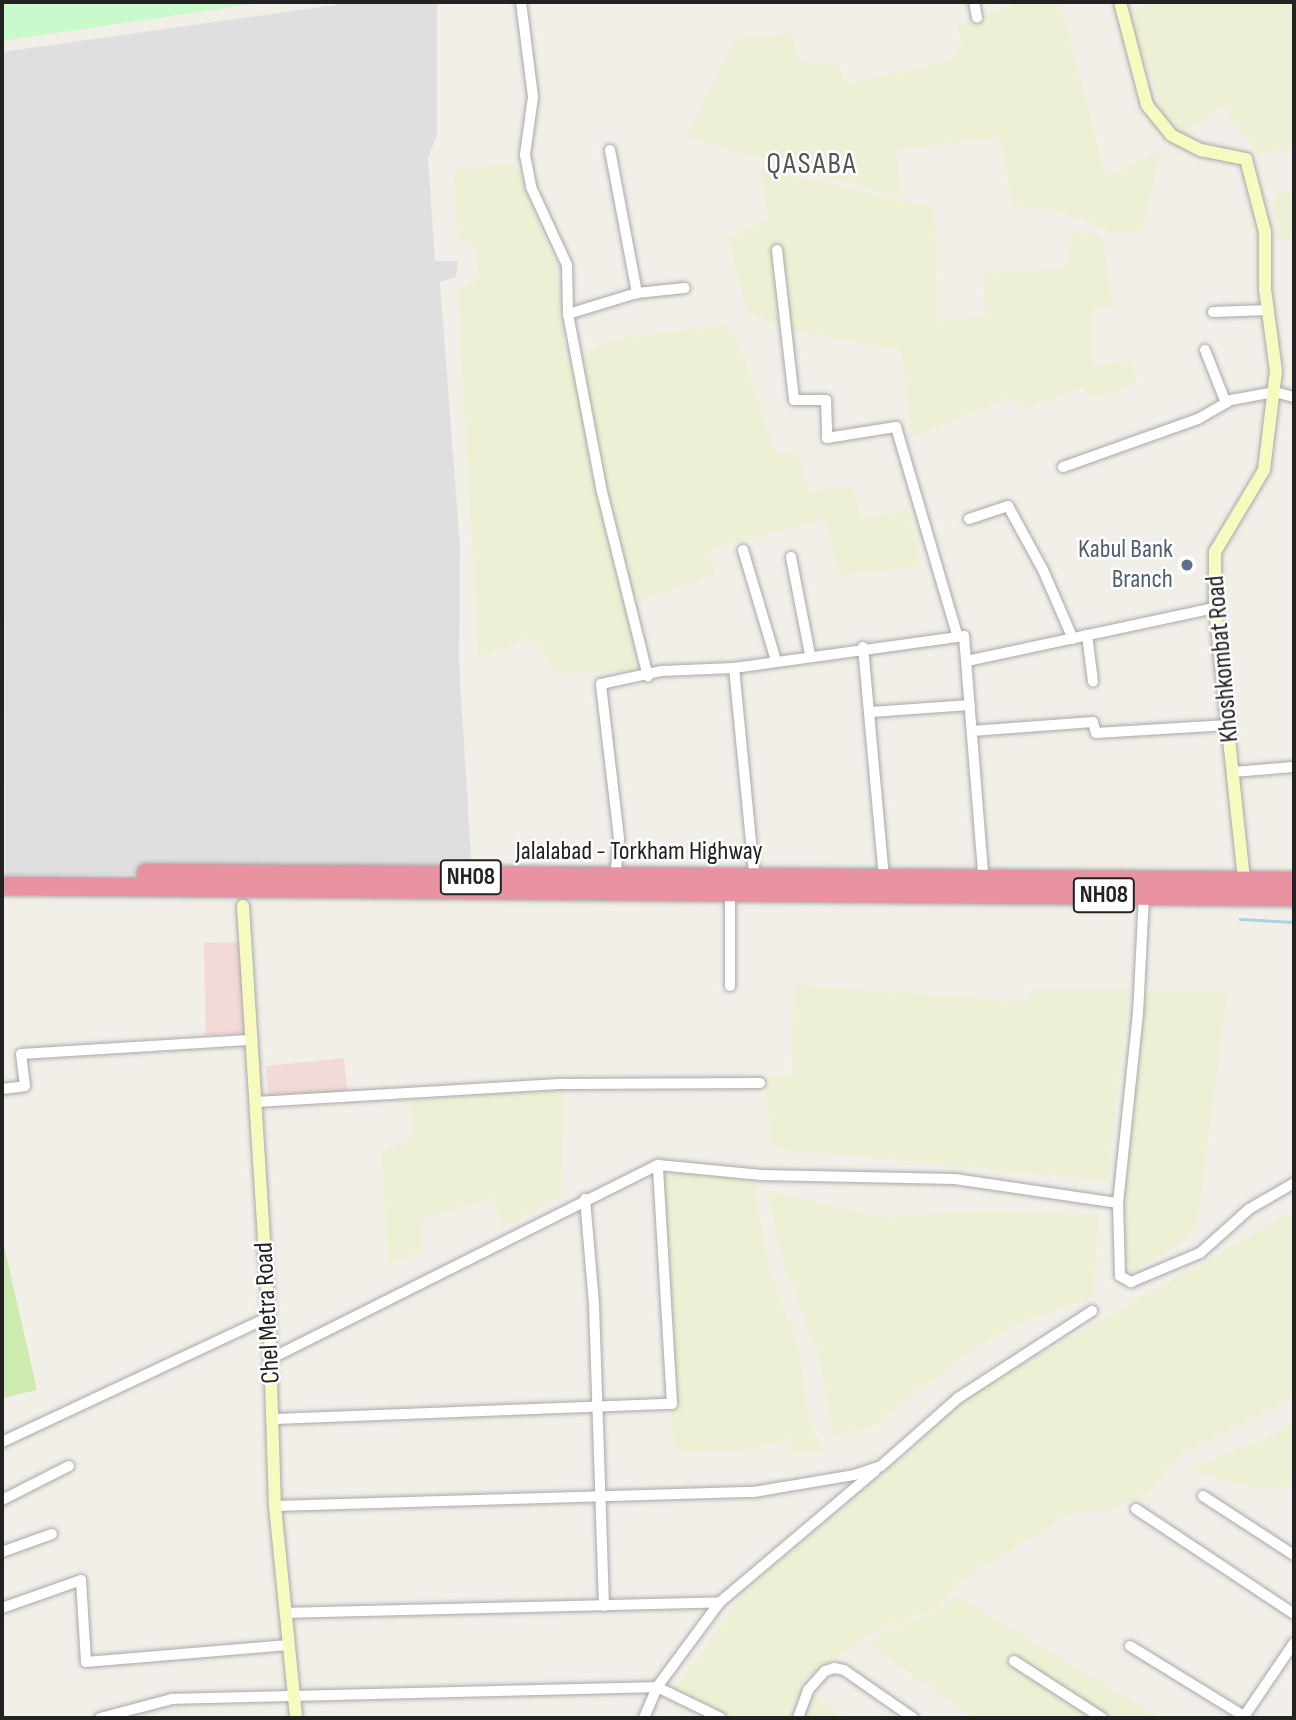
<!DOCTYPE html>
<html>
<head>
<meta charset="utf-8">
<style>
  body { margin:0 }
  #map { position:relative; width:1296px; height:1720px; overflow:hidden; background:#f2efe9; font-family:"Sofia Sans Condensed",sans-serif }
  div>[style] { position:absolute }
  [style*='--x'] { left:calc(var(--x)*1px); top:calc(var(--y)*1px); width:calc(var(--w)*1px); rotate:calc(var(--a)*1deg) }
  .residential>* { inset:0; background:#e0dfdf }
  .commercial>* { inset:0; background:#f2dad9; transform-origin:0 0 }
  .farmland>* { inset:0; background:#eef0d5 }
  .grass>* { inset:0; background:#cdebb0 }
  .park>* { inset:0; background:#c8facc }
  .stream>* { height:2.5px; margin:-1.25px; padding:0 1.25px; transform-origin:1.25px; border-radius:1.25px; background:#aad3df }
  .roads { filter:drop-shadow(0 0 2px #a9a9a9) drop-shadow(0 0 2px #a9a9a9) }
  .street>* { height:10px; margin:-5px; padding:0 5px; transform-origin:5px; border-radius:5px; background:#fff }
  .secondary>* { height:12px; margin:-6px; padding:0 6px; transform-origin:6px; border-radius:6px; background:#f7fabf }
  .highway>* { height:18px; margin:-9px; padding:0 9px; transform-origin:9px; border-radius:9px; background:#e892a2 }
  .dots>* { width:19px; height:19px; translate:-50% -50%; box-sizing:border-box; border:4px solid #fff; border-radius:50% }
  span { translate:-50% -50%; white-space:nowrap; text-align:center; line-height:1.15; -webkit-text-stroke:5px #fff; paint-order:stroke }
  .shield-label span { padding:2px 5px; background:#fff; border:2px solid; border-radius:5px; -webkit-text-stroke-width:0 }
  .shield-label { font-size:24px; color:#222; font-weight:700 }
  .service-label { font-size:26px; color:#4e5e75 }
  .right { translate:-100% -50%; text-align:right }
  .street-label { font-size:26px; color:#222 }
  .quarter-label { font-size:30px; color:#555; letter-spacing:2px }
  .frame { position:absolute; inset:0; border:4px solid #222; pointer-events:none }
</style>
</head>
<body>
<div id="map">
  <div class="residential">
    <div style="clip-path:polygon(356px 2px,437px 2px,437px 135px,428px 158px,435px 261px,458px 261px,456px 277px,440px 282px,460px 547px,459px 664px,472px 872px,5px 875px,2px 52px)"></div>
  </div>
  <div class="commercial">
    <div style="left:243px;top:942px;width:92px;height:39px;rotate:89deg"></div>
    <div style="left:344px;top:1058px;width:36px;height:79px;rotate:84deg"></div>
  </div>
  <div class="farmland">
    <div style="clip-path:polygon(1009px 2px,1061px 2px,1106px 176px,1161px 151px,1143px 233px,1111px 232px,1055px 210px,1012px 207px,1000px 137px,897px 150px,901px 198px,686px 137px,736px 39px,791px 33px,799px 61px,840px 65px,845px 84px,949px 61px,962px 45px,956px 24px,1010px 7px)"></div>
    <div style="clip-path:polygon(1146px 2px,1294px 2px,1294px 149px,1258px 154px,1220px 105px,1180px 137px,1169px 130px,1129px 13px)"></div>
    <div style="clip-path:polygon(514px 162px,557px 264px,565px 359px,621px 338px,726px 325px,744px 355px,774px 453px,796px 451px,809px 491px,853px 488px,862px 519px,908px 509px,922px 567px,839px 575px,825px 519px,710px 549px,716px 574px,628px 605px,637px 670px,555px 674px,547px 655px,527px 639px,478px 659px,457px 290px,479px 280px,474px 244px,457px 238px,453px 171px)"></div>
    <div style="clip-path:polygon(759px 168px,935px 208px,938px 321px,985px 316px,982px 273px,1065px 269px,1073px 230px,1103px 236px,1113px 305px,1091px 311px,1094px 367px,1130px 359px,1138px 383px,1091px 398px,1084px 387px,1024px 409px,1012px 397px,911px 438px,901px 350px,794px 331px,747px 312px,727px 238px,768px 218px)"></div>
    <div style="clip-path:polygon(1294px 192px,1294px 239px,1279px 239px,1273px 195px)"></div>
    <div style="clip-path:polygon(793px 985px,1027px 1002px,1029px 990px,1129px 990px,1108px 1181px,771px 1148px,765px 1076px,791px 1075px)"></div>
    <div style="clip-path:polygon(1144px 990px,1228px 992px,1198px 1222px,1188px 1238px,1132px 1273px,1120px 1252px)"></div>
    <div style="clip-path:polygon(565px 1089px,561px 1196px,501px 1229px,493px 1199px,422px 1219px,422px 1253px,388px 1264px,381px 1151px,413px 1139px,410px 1100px)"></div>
    <div style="clip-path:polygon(659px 1170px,758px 1178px,757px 1200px,771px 1275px,799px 1347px,810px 1423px,825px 1453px,788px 1453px,791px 1439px,745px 1450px,675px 1452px,670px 1418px,679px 1389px,672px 1364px,675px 1341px)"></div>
    <div style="clip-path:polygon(767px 1191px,881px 1217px,975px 1211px,1099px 1215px,1094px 1297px,1030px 1319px,973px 1349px,872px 1427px,833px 1436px,818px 1354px,780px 1253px)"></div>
    <div style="clip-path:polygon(1288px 1214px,1294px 1214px,1294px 1397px,1178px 1455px,1152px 1491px,1111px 1510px,1073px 1513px,960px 1581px,936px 1610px,883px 1627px,803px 1680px,787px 1718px,731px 1718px,673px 1691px,746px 1590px,922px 1442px,950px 1406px)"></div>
    <div style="clip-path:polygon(1294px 1419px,1294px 1478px,1285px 1489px,1254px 1487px,1187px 1470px,1280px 1432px)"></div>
    <div style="clip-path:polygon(955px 1595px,1160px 1718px,974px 1718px,867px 1644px,893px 1626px,937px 1613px)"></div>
    <div style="clip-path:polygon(812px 1694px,844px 1718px,805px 1718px)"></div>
  </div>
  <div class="grass">
    <div style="clip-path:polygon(2px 1237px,37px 1390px,2px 1398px)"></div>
  </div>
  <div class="park">
    <div style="clip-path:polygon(2px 2px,267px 2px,2px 41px)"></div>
  </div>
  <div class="stream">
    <div style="--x:1240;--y:919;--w:54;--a:3.2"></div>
  </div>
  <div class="roads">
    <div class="street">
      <div style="--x:521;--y:2;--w:96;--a:82.8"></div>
      <div style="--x:533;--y:97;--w:59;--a:97.9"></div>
      <div style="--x:525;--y:155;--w:33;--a:79"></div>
      <div style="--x:531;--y:187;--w:86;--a:65.2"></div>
      <div style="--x:567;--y:265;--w:49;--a:88.8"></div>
      <div style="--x:568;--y:314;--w:181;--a:79.2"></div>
      <div style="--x:602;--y:492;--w:190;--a:76"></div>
      <div style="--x:974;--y:2;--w:16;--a:79"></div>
      <div style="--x:610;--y:150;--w:146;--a:79.3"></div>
      <div style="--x:777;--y:250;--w:151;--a:83.5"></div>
      <div style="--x:794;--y:400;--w:32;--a:0"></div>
      <div style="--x:826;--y:400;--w:38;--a:88"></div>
      <div style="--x:827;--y:438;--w:70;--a:-9.1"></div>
      <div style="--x:896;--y:427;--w:219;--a:73.6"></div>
      <div style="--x:1213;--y:312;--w:56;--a:-2"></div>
      <div style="--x:568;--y:314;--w:72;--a:-16.9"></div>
      <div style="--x:637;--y:293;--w:48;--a:-5.9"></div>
      <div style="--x:1205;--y:350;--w:57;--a:68.4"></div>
      <div style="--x:1063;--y:467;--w:143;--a:-19.6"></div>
      <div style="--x:1198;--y:419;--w:38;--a:-30"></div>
      <div style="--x:1231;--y:400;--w:45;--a:-10.3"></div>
      <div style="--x:1275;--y:392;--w:20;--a:15"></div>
      <div style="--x:969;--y:519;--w:41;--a:-18.4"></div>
      <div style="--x:1008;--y:506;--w:73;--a:61.3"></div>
      <div style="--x:1043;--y:570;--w:75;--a:66.5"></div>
      <div style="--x:743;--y:550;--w:116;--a:73.4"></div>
      <div style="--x:791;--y:557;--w:100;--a:79"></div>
      <div style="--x:1087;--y:635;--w:47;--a:82.7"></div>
      <div style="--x:863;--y:647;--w:234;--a:84.8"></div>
      <div style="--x:967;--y:661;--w:254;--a:-12.1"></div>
      <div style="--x:734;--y:668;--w:215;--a:84.4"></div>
      <div style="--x:871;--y:712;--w:99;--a:-4"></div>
      <div style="--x:972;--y:731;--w:121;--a:-4.3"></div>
      <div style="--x:1093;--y:722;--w:11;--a:75"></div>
      <div style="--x:1096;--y:733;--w:132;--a:-3.5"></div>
      <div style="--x:1233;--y:772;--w:61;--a:-4.7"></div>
      <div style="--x:615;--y:879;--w:41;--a:-84.4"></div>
      <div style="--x:619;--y:838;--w:155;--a:-96.7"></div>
      <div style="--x:601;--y:684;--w:61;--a:-12.2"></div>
      <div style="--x:661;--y:671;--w:73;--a:-2.4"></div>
      <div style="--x:734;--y:668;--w:232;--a:-7.9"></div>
      <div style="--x:964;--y:636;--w:248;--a:85.4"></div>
      <div style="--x:730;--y:892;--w:94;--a:90"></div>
      <div style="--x:1144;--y:895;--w:118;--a:92.9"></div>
      <div style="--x:1138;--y:1013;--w:191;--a:96"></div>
      <div style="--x:1118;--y:1203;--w:73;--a:88.4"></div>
      <div style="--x:1120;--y:1276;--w:13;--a:29"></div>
      <div style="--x:1131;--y:1282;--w:75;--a:-22.8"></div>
      <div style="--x:1200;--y:1253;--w:66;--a:-41.9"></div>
      <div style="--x:1249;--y:1209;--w:52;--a:-30"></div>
      <div style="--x:2;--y:1089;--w:23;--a:-7"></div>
      <div style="--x:25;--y:1086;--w:32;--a:-97"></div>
      <div style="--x:21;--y:1054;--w:232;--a:-3.5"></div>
      <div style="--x:256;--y:1102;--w:308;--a:-3.4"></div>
      <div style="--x:563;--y:1084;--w:197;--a:-0.3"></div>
      <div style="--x:585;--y:1199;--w:105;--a:85.1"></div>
      <div style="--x:594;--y:1304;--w:302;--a:88.1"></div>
      <div style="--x:270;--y:1359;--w:434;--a:-26.6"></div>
      <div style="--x:658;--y:1165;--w:104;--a:5.5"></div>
      <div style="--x:762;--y:1175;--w:193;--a:1.2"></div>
      <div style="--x:955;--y:1179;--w:165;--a:8.4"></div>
      <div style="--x:273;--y:1419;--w:399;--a:-2.2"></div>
      <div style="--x:672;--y:1404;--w:239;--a:-93.4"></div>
      <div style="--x:2;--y:1442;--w:295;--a:-25.1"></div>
      <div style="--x:1203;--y:1496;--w:108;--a:33"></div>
      <div style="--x:2;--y:1500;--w:75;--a:-26.9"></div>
      <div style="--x:275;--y:1506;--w:479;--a:-1.7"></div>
      <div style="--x:754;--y:1492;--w:101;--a:-9.6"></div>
      <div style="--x:854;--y:1475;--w:28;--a:-18"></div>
      <div style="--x:881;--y:1466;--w:103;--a:-41.4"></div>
      <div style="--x:958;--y:1398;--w:160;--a:-33"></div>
      <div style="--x:1136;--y:1509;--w:190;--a:33.6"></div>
      <div style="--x:2;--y:1552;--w:53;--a:-19.8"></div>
      <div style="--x:2;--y:1608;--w:84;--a:-19.5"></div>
      <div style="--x:81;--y:1580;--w:82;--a:86.5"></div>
      <div style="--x:86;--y:1662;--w:203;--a:-4.8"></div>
      <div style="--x:285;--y:1613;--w:435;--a:-1.4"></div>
      <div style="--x:1130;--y:1646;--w:134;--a:31.6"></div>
      <div style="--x:1014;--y:1661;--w:105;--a:32.9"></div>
      <div style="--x:100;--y:1718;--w:74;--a:-14.8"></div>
      <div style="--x:172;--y:1699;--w:485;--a:-1.4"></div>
      <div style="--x:657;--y:1687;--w:71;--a:25.8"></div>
      <div style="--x:644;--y:1718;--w:34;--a:-67"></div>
      <div style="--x:657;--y:1687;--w:106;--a:-53.5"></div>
      <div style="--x:720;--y:1602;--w:203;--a:-40.2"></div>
      <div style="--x:798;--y:1718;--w:30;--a:-70"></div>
      <div style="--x:808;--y:1690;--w:25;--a:-48"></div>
      <div style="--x:825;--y:1671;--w:9;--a:-18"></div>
      <div style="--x:834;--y:1668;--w:10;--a:11"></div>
      <div style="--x:844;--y:1670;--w:84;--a:34.8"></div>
      <div style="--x:1243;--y:1718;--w:91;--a:-55.8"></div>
    </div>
    <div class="secondary">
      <div style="--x:1120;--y:2;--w:106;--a:75.3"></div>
      <div style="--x:1147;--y:105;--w:38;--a:51"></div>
      <div style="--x:1171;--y:135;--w:34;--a:27"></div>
      <div style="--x:1201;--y:150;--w:46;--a:11.3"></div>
      <div style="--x:1246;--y:159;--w:75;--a:75.4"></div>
      <div style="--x:1265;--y:232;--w:57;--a:90"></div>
      <div style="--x:1265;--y:289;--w:83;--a:82.4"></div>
      <div style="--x:1276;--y:371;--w:100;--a:96.9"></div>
      <div style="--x:1264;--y:470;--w:96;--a:120.9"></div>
      <div style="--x:1215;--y:552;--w:56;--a:90"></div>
      <div style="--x:1215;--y:608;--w:283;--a:83.9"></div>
      <div style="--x:243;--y:906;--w:412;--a:86.4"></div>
      <div style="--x:269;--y:1317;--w:189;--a:88.2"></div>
      <div style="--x:275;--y:1506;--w:213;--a:84.3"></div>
    </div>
    <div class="highway">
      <div style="--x:146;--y:873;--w:1148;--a:0.4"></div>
      <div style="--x:2;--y:886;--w:1292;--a:0.49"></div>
    </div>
  </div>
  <div class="dots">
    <div style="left:1187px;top:565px;background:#5c6f8a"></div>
  </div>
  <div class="shield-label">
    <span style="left:471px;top:877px">NH08</span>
    <span style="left:1104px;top:895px">NH08</span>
  </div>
  <div class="service-label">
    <span class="right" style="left:1173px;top:565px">Kabul Bank<br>Branch</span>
  </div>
  <div class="street-label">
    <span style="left:1223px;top:659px;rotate:-95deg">Khoshkombat Road</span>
    <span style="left:639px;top:852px">Jalalabad - Torkham Highway</span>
    <span style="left:268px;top:1313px;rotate:-93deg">Chel Metra Road</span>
  </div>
  <div class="quarter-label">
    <span style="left:812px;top:164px">QASABA</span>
  </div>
  <div class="frame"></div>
</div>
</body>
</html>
